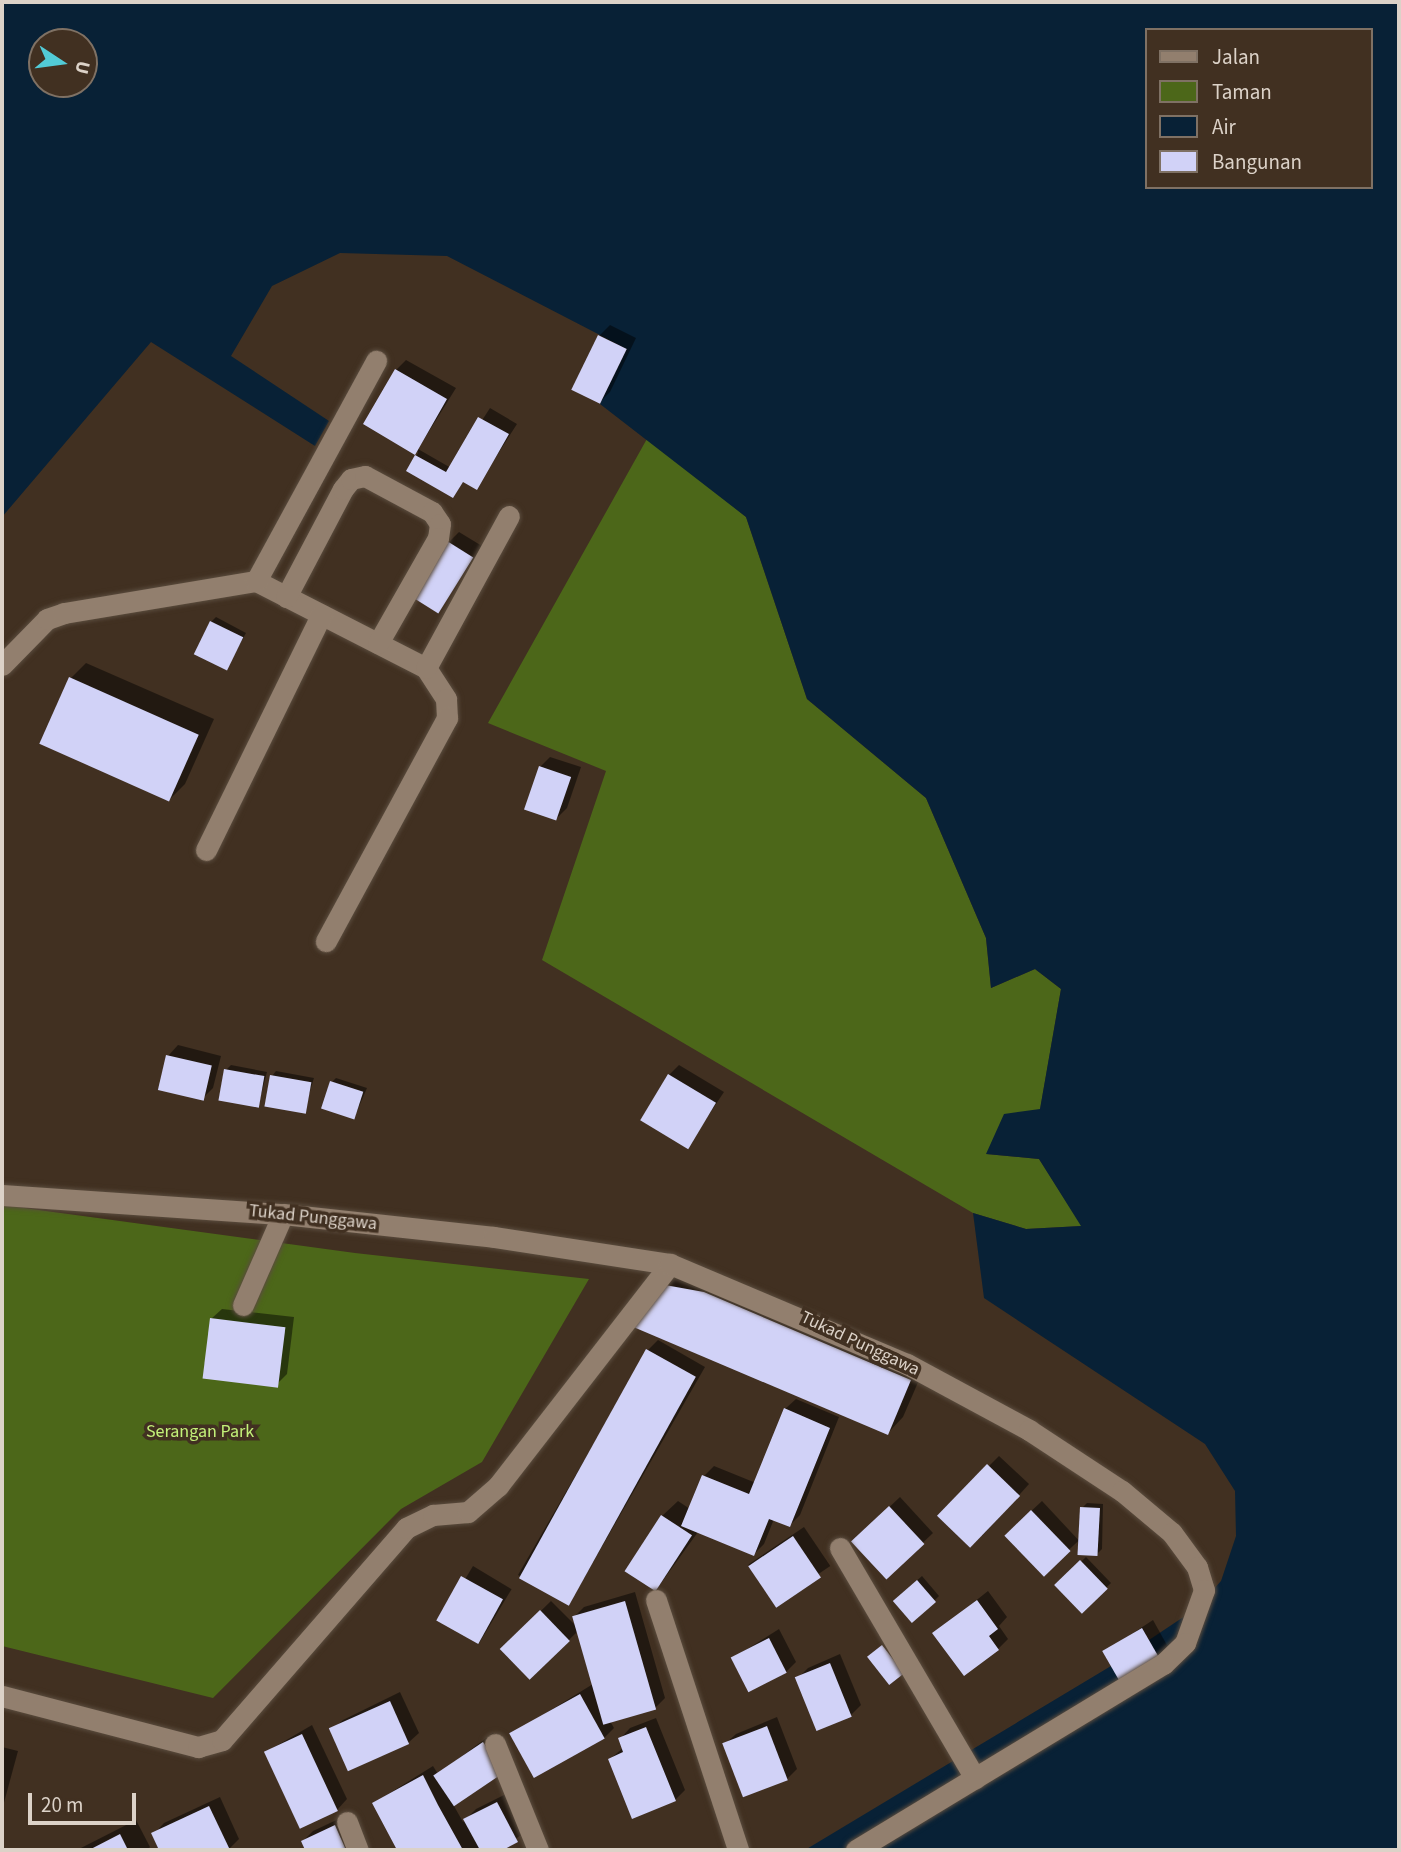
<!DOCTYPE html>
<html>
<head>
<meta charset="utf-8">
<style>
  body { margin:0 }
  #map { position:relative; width:1401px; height:1852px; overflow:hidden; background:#413021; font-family:"Source Sans 3",sans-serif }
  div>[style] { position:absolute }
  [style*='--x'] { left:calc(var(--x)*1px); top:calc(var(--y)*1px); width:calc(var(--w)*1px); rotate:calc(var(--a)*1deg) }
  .green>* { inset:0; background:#4c6719 }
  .water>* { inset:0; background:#082136 }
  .shadow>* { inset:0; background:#0007; transform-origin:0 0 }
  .building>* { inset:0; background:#d1d2f7; transform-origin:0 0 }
  .roads { filter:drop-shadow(0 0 2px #5a4c3e) drop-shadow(0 0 2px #5a4c3e) }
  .service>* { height:21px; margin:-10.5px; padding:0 10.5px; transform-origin:10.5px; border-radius:10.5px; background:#927f6e }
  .minor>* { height:21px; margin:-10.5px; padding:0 10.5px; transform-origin:10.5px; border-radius:10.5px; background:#927f6e }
  .tertiary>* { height:21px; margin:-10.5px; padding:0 10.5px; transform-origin:10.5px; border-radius:10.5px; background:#927f6e }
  span { translate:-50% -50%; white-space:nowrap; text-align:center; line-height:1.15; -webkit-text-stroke:7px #413021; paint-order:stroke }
  .street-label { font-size:18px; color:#dcd2c8 }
  .park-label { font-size:18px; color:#c3f179 }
  .frame { position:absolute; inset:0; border:4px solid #dcd2c8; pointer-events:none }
  .legend { position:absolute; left:1145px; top:28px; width:228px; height:161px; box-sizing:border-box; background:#413021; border:2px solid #7f7164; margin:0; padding:9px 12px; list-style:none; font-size:21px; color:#dcd2c8 }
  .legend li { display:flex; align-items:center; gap:14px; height:35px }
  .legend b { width:35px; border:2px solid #7f7164 }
  .north { position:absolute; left:28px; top:28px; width:70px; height:70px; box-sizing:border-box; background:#413021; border:2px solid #7f7164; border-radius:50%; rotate:103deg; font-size:19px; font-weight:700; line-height:28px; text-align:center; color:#dcd2c8 }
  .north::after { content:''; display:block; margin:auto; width:24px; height:32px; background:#52cbd7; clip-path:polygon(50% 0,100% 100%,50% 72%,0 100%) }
  .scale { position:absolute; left:28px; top:1793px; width:108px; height:32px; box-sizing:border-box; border:4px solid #dcd2c8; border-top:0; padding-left:9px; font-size:21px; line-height:24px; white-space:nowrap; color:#dcd2c8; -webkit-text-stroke:5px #413021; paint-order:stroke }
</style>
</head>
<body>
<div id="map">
  <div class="green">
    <div style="clip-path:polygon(648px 437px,746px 517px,807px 699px,926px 798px,986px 938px,991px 988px,1035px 969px,1061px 989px,1040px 1110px,987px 1154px,1039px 1159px,1082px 1226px,1026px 1229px,973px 1213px,542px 960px,606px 771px,488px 723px)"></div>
    <div style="clip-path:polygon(2px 1205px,355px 1253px,589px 1279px,482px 1462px,401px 1509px,213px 1698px,2px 1646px)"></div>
  </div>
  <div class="water">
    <div style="clip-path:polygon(evenodd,2px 2px,1399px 2px,1399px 1850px,805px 1850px,1111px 1666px,1120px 1681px,1159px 1658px,1149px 1640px,1197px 1608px,1221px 1581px,1236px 1536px,1235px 1491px,1205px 1444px,984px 1298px,973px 1213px,1026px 1229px,1081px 1226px,1039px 1159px,986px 1154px,1004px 1114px,1040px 1109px,1061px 989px,1035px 969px,991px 988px,986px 938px,926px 798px,807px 699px,746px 517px,600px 404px,627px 349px,447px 256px,340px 253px,272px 286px,231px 356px,329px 421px,315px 446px,151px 342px,2px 517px,2px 2px,1147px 30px,1371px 30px,1371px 187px,1147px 187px,1147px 30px,2px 2px,42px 42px,84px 42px,84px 84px,42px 84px,42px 42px)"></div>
  </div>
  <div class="shadow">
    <div style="clip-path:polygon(610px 325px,636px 338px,610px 392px,600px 402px,574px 389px,599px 336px)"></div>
    <div style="clip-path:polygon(406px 360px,456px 388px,418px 449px,451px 468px,490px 408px,517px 424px,476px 488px,464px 480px,453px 496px,408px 470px,418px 453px,396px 370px)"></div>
    <div style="clip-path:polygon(459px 532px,482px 546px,439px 610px,449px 542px)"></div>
    <div style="clip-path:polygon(216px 617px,246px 633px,226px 669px,211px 622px)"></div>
    <div style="clip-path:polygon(86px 663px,214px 719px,185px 784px,169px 800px,71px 678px)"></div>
    <div style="clip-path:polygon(550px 757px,581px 767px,567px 808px,557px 818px,540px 767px)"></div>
    <div style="clip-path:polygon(178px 1045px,221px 1056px,213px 1088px,203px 1098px,168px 1056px)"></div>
    <div style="clip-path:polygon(231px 1065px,267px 1072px,258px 1106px,226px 1070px)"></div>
    <div style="clip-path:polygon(679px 1065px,724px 1092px,688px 1146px,669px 1075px)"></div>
    <div style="clip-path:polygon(276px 1071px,314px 1078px,304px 1111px,272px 1076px)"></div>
    <div style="clip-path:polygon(336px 1078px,367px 1088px,354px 1118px,332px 1082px)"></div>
    <div style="clip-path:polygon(682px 1270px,926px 1364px,903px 1417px,888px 1433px,666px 1286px)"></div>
    <div style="clip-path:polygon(222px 1309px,294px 1317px,287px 1374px,277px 1384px,211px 1319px)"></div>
    <div style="clip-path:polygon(658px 1340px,705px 1367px,576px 1592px,565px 1602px,518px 1575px,648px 1350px)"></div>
    <div style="clip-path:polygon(796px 1399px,839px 1417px,800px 1515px,790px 1525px,774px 1519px,764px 1544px,754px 1554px,698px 1532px,656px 1590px,662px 1516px,678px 1501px,690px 1509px,704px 1476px,714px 1466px,756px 1483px,785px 1409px)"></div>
    <div style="clip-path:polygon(999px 1456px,1029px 1484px,982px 1536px,989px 1466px)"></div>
    <div style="clip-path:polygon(900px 1497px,933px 1533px,887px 1577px,864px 1531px)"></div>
    <div style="left:1042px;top:1501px;width:54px;height:49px;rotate:47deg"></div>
    <div style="clip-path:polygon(1087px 1503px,1103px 1504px,1102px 1549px,1097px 1554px,1082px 1508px)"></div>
    <div style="left:804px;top:1527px;width:47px;height:67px;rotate:56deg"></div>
    <div style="left:1086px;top:1557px;width:36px;height:41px;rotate:46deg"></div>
    <div style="left:473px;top:1566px;width:45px;height:64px;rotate:31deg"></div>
    <div style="clip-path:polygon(922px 1576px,939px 1596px,935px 1600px,899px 1596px)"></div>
    <div style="clip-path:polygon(988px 1591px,1007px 1617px,999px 1626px,1008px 1639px,998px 1649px,935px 1633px)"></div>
    <div style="clip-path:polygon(635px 1592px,665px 1698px,655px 1708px,610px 1721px,614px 1728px,604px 1738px,512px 1734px,593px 1684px,578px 1631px,530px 1678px,502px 1649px,551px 1601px,577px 1627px,574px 1617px,584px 1607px)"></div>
    <div style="clip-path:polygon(1153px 1620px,1168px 1647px,1158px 1657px,1104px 1652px)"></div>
    <div style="clip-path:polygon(779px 1629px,796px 1662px,786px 1672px,733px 1658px)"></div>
    <div style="clip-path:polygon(840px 1654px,861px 1705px,851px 1715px,798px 1678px,808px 1668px)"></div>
    <div style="clip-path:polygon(400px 1692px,419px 1733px,408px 1743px,332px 1730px,343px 1720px)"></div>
    <div style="clip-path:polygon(777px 1717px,797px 1769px,787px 1779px,725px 1744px,736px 1734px)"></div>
    <div style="clip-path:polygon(656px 1718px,685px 1790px,675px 1800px,610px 1759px,623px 1748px,620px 1739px,630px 1728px)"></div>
    <div style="clip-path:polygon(312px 1725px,347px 1799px,337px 1810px,266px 1752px)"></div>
    <div style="clip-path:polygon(493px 1733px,513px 1761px,454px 1806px,463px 1822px,476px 1809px,508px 1793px,527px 1831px,499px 1850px,399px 1850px,374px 1803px,433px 1766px,438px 1774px)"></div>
    <div style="clip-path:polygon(2px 1747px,18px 1751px,2px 1810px)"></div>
    <div style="clip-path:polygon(220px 1797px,239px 1839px,229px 1849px,161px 1850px,154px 1834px,164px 1823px)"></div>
    <div style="clip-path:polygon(345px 1816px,361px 1850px,307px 1850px,303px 1841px,313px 1831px)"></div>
    <div style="clip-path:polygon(136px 1820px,150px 1847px,147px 1850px,77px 1850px)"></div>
  </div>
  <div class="building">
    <div style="left:598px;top:335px;width:32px;height:61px;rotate:26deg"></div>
    <div style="clip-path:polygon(395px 369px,447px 399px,415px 455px,446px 472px,478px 417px,509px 434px,477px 490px,463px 482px,453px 498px,406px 471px,415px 455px,363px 424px)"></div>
    <div style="left:447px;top:541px;width:31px;height:66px;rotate:32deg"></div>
    <div style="left:210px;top:621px;width:37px;height:37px;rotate:26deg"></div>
    <div style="left:69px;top:677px;width:142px;height:73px;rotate:24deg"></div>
    <div style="left:539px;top:766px;width:34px;height:46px;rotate:19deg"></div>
    <div style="left:166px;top:1055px;width:47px;height:36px;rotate:13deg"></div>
    <div style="left:224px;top:1069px;width:41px;height:32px;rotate:10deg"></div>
    <div style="left:668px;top:1074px;width:56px;height:54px;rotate:31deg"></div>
    <div style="left:270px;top:1075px;width:42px;height:32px;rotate:10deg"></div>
    <div style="left:330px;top:1081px;width:35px;height:29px;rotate:18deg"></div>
    <div style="clip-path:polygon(665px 1285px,704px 1292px,911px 1380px,888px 1435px,631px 1326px)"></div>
    <div style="left:210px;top:1318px;width:76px;height:61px;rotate:7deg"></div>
    <div style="left:646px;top:1349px;width:57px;height:262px;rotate:29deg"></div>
    <div style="clip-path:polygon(784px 1408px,830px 1428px,790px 1527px,769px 1519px,754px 1556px,681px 1526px,702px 1475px,749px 1494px)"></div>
    <div style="left:987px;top:1464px;width:46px;height:72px;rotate:44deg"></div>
    <div style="left:889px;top:1506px;width:52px;height:52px;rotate:47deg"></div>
    <div style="left:1080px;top:1507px;width:20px;height:48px;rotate:3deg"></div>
    <div style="left:1031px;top:1510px;width:57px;height:37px;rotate:46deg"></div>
    <div style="left:661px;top:1515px;width:37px;height:67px;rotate:33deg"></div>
    <div style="left:793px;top:1536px;width:50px;height:54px;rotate:56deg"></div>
    <div style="left:1080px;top:1560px;width:40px;height:36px;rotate:46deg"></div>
    <div style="left:461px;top:1576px;width:48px;height:51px;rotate:29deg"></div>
    <div style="left:917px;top:1580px;width:29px;height:32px;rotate:49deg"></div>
    <div style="clip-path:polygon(977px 1600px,998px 1629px,989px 1636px,999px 1650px,964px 1676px,932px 1633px)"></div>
    <div style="left:625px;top:1601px;width:113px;height:55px;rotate:74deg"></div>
    <div style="left:540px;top:1610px;width:43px;height:56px;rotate:46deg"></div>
    <div style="left:1142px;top:1628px;width:34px;height:46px;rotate:60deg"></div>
    <div style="left:769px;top:1638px;width:39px;height:43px;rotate:63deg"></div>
    <div style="left:882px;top:1645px;width:36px;height:19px;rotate:52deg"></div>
    <div style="left:830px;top:1663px;width:58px;height:38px;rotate:68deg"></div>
    <div style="left:580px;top:1694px;width:51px;height:81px;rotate:61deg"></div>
    <div style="left:390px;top:1701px;width:47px;height:67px;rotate:66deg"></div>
    <div style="left:767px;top:1726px;width:58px;height:48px;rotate:69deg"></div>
    <div style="clip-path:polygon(646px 1727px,676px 1801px,632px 1819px,608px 1759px,623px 1752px,618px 1738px)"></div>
    <div style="left:302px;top:1734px;width:85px;height:42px;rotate:65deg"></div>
    <div style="left:483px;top:1742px;width:37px;height:60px;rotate:56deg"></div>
    <div style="clip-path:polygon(423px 1775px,438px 1805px,463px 1850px,397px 1850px,372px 1803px)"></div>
    <div style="clip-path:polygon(497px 1802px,518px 1842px,503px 1850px,480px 1850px,463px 1819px)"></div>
    <div style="clip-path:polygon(209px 1806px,230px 1850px,159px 1850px,151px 1833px)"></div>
    <div style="clip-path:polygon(335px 1825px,346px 1850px,305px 1850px,301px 1841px)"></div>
    <div style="clip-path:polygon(120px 1834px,128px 1850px,89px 1850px)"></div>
  </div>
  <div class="roads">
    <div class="service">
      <div style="--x:256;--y:581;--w:191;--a:27.1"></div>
      <div style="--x:426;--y:668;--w:37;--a:57"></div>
      <div style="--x:446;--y:699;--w:19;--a:87"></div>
      <div style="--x:447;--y:718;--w:254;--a:118.5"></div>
      <div style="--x:286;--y:597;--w:122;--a:-62.2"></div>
      <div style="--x:343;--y:489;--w:13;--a:-51"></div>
      <div style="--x:351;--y:479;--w:14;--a:-12"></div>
      <div style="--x:365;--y:476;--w:76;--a:28.2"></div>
      <div style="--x:432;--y:512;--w:14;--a:56"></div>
      <div style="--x:440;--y:524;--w:14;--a:98"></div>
      <div style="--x:438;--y:538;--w:121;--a:119.7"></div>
      <div style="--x:426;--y:668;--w:173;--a:-61.4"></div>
      <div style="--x:206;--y:850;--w:262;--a:-63.9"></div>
      <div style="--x:243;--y:1305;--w:99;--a:-66.3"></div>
      <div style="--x:840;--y:1548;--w:267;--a:59.6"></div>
      <div style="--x:656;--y:1600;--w:263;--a:71.8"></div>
      <div style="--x:495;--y:1744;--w:114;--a:67.9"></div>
      <div style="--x:347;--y:1822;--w:30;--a:69"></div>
    </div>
    <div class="minor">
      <div style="--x:2;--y:665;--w:64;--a:-45.6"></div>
      <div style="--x:47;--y:619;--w:18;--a:-19"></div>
      <div style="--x:64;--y:613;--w:195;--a:-9.5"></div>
      <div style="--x:256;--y:581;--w:251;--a:-61.4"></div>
      <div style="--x:2;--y:1696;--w:203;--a:14.6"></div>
      <div style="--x:198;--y:1747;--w:25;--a:-16"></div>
      <div style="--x:222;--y:1740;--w:281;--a:-49"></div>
      <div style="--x:406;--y:1528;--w:30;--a:-26"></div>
      <div style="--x:433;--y:1515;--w:35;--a:-5"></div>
      <div style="--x:468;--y:1512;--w:40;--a:-41"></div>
      <div style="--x:498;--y:1486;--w:281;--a:-52.2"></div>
    </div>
    <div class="tertiary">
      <div style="--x:2;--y:1195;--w:282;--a:3.9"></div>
      <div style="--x:283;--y:1214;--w:212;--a:6.2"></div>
      <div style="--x:494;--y:1237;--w:178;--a:8.7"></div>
      <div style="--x:670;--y:1264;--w:257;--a:22.9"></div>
      <div style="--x:907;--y:1364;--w:139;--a:28.4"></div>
      <div style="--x:1029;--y:1430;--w:111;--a:33.3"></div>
      <div style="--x:1122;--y:1491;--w:65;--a:40"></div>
      <div style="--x:1172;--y:1533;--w:42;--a:53.7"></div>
      <div style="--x:1197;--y:1567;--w:24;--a:73"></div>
      <div style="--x:1204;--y:1590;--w:56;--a:109.7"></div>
      <div style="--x:1185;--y:1643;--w:30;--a:136"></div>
      <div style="--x:1163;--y:1664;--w:359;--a:148.8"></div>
    </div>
  </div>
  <div class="street-label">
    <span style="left:313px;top:1218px;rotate:6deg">Tukad Punggawa</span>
    <span style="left:860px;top:1344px;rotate:25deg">Tukad Punggawa</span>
  </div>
  <div class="park-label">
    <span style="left:200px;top:1432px">Serangan Park</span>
  </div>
  <div class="frame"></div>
  <ul class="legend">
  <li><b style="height:9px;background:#927f6e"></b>Jalan</li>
  <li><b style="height:19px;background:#4c6719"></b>Taman</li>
  <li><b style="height:19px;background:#082136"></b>Air</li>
  <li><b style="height:19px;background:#d1d2f7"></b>Bangunan</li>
  </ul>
  <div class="north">U</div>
  <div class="scale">20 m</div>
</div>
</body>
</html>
